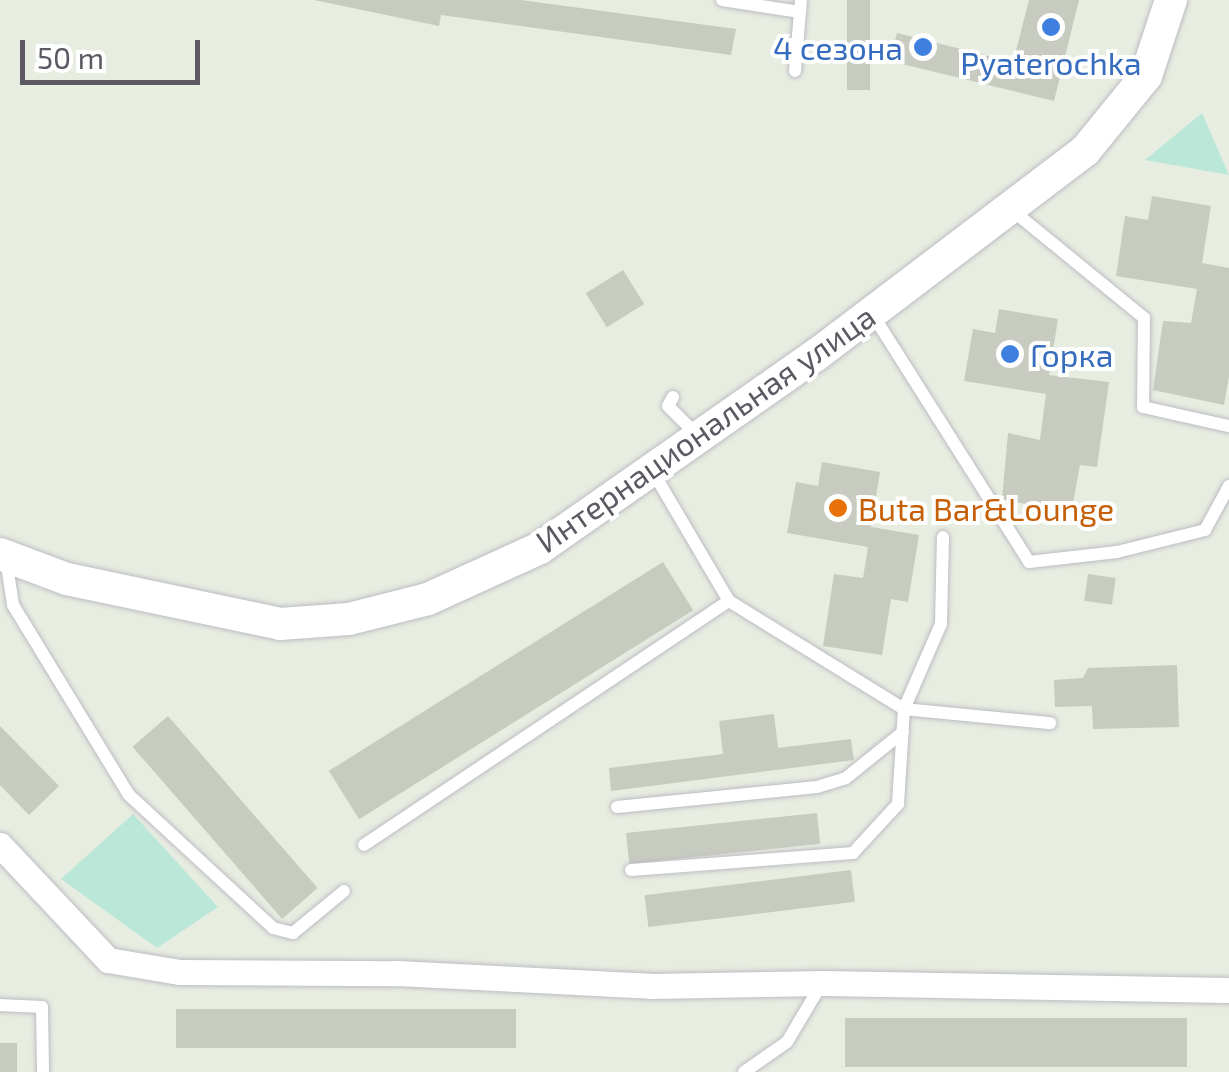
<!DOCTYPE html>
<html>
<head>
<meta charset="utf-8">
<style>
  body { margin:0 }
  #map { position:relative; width:1229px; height:1072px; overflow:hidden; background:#e7ede1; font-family:"Exo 2",sans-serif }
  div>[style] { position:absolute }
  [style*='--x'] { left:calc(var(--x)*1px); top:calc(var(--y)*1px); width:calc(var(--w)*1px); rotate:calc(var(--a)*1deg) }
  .green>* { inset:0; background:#bbe7d9 }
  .building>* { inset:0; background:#c7cbc0; transform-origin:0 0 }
  .roads { filter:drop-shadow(0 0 2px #bebbc3) drop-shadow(0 0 2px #bebbc3) }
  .lane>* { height:12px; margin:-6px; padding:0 6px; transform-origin:6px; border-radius:6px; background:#fff }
  .street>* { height:25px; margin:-12.5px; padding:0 12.5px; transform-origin:12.5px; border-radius:12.5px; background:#fff }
  .secondary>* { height:32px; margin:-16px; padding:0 16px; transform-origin:16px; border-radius:16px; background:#fff }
  .dots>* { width:28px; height:28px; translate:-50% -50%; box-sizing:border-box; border:5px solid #fff; border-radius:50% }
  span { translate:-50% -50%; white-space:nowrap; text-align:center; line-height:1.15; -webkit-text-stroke:8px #fff; paint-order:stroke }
  .shop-label { font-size:32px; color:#366cbe }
  .right { translate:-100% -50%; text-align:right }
  .left { translate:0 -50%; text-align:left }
  .street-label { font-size:32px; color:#5c5963 }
  .food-label { font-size:32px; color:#c56008 }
  .scale { position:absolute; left:20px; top:40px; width:180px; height:45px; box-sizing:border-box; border:5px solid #5c5963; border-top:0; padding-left:12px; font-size:30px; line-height:35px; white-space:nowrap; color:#5c5963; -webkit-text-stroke:8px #fff; paint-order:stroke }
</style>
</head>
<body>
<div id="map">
  <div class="green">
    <div style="clip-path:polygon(1202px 113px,1229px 175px,1145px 160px)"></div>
    <div style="clip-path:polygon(133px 814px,218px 907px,157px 948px,61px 879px)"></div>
  </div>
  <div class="building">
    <div style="clip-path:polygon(314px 0,521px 0,736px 29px,731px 55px,441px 15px,439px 26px)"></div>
    <div style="left:847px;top:0;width:23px;height:90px"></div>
    <div style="clip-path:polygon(1029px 0,1079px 0,1054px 101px,890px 61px,897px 33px,1013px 62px)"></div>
    <div style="clip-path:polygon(1152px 196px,1211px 206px,1202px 263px,1229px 268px,1229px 376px,1224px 405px,1153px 390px,1163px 321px,1191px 323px,1197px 289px,1116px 276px,1125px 216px,1148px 220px)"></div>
    <div style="left:623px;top:270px;width:40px;height:44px;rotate:58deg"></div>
    <div style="clip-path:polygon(999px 309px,1058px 319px,1049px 375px,1109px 382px,1097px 467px,1080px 465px,1071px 514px,1002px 499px,1008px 433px,1040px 440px,1046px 394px,964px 381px,973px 329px,995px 333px)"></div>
    <div style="clip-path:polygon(822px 462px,880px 472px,871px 527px,919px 535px,908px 602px,891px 599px,882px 655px,823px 646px,834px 574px,863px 578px,868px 547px,787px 533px,796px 482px,818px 486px)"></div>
    <div style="left:663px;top:562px;width:57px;height:394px;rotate:58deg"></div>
    <div style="left:1088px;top:574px;width:28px;height:27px;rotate:8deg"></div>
    <div style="clip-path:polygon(1177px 665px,1179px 727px,1093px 729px,1092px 706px,1055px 707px,1054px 680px,1083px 678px,1088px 668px)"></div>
    <div style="clip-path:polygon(774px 714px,778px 748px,851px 739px,854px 760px,611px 791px,609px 768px,723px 754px,719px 721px)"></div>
    <div style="left:168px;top:716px;width:228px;height:47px;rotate:49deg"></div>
    <div style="clip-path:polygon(0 726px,59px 786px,29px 815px,0 785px)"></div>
    <div style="left:817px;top:813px;width:31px;height:192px;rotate:84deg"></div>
    <div style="left:851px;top:870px;width:32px;height:208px;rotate:83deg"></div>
    <div style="left:176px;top:1009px;width:340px;height:39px"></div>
    <div style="left:845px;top:1018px;width:342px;height:49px"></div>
    <div style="left:0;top:1043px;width:17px;height:29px"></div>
  </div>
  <div class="roads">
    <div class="lane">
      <div style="--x:722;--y:0;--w:79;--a:8.7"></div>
      <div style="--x:795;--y:71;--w:71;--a:-85.2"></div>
      <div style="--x:1013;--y:211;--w:169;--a:39.2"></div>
      <div style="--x:1144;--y:318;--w:89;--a:90.6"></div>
      <div style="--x:1143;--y:407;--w:88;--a:12.5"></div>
      <div style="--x:873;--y:315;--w:292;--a:57.7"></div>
      <div style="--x:1029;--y:562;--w:89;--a:-6.5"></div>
      <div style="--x:1117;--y:552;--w:91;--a:-14"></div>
      <div style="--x:1205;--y:530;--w:50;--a:-61.4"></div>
      <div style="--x:673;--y:397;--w:10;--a:119"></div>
      <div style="--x:668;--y:406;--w:41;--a:45"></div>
      <div style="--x:653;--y:472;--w:150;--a:59.5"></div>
      <div style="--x:729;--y:601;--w:206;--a:31.7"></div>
      <div style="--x:904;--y:709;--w:147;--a:5.5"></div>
      <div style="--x:6;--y:559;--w:47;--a:81.3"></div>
      <div style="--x:13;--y:605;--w:223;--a:58.6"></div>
      <div style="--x:129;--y:795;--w:196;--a:42.7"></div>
      <div style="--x:273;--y:928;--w:21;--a:14"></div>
      <div style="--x:293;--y:933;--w:66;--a:-39.5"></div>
      <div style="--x:617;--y:807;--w:201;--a:-5.7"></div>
      <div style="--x:817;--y:787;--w:30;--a:-17"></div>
      <div style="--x:846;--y:778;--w:73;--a:-38.9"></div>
      <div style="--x:364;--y:845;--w:439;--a:-33.8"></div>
      <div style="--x:631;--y:870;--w:223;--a:-4.4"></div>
      <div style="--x:853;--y:853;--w:67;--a:-47.4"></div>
      <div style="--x:898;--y:804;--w:95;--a:-86.4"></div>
      <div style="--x:904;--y:709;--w:93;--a:-66.5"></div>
      <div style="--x:941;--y:624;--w:87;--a:-88.7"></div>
      <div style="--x:0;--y:1005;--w:42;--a:2.7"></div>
      <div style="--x:42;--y:1007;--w:65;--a:89.1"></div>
      <div style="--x:744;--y:1072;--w:52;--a:-34.9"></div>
      <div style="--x:787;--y:1042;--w:69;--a:-59.3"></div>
    </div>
    <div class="street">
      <div style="--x:0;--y:845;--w:158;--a:46.8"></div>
      <div style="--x:108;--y:960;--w:73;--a:9.5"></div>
      <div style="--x:180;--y:972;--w:217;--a:0.3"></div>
      <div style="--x:397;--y:973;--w:254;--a:2.9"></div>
      <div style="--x:651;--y:986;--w:171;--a:-1"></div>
      <div style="--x:822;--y:983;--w:407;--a:1"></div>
    </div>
    <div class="secondary">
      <div style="--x:0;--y:554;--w:72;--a:20.5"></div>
      <div style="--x:67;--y:579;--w:218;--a:11.9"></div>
      <div style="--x:280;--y:624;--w:69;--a:-4.1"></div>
      <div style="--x:349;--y:619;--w:81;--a:-14.2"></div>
      <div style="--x:428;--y:599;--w:123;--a:-24.5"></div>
      <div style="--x:540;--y:548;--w:337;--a:-35"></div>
      <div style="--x:816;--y:355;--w:338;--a:-37.2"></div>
      <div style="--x:1085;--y:151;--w:97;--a:-50.9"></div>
      <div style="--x:1146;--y:76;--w:80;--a:-71.8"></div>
    </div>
  </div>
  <div class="dots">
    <div style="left:1051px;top:27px;background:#3f7fe0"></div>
    <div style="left:923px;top:47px;background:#3f7fe0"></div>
    <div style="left:1010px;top:354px;background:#3f7fe0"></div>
    <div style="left:838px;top:508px;background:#e8710a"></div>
  </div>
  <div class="shop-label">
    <span class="right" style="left:903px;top:47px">4 сезона</span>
    <span style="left:1051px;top:62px">Pyaterochka</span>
    <span class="left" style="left:1030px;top:354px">Горка</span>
  </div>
  <div class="street-label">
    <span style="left:705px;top:428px;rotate:-35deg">Интернациональная улица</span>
  </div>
  <div class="food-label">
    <span class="left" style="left:858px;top:508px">Buta Bar&amp;Lounge</span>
  </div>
  <div class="scale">50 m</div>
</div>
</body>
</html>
